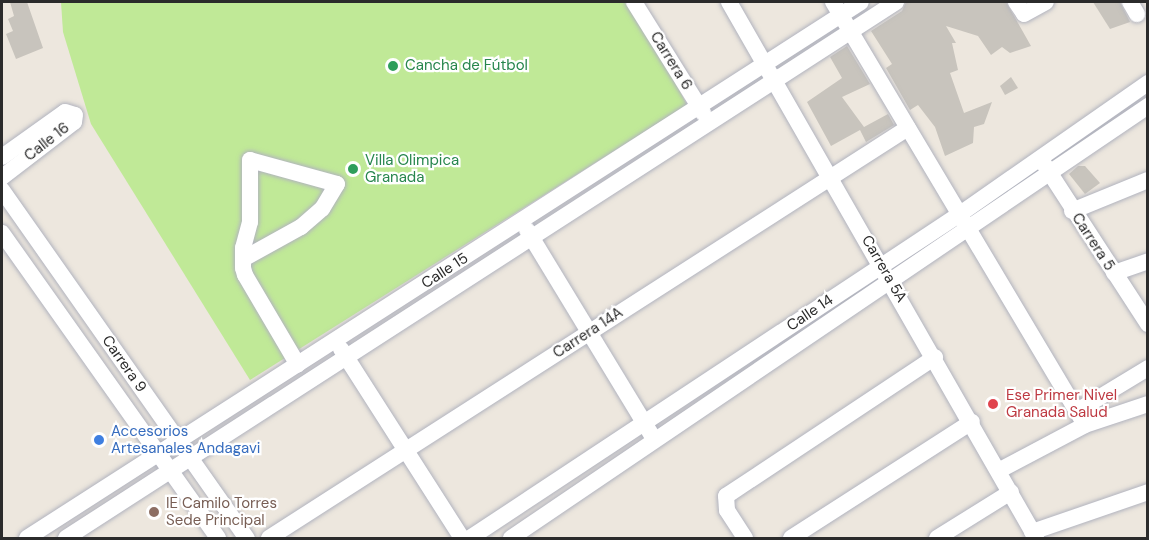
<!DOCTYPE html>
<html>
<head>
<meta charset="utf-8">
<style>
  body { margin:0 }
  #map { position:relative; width:1149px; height:540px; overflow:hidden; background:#ede7de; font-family:"DM Sans",sans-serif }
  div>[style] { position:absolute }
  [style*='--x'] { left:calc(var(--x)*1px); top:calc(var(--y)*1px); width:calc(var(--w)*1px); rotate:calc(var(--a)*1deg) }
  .pitch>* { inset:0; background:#c0e997 }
  .building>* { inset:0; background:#c8c4bd }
  .roads { filter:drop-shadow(0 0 2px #b1b3be) drop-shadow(0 0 2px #b1b3be) }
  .minor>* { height:16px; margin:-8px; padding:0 8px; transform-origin:8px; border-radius:8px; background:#fff }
  .dots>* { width:16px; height:16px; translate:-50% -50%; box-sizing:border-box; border:3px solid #fff; border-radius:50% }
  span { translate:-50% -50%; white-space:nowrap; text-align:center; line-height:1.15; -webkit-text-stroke:4.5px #fff; paint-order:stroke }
  .street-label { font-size:15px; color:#2b2b2b }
  .leisure-label { font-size:15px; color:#27864d }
  .left { translate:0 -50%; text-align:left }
  .health-label { font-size:15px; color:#be3a42 }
  .shop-label { font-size:15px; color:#366cbe }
  .education-label { font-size:15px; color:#785e54 }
  .frame { position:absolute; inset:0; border:3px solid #2b2b2b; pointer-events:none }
</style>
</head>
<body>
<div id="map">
  <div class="pitch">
    <div style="clip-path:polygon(61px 2px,633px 2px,687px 105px,250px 380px,91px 124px,63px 32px)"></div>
  </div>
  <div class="building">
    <div style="clip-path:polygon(10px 2px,27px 2px,43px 48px,16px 59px,6px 34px,13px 31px,8px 19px,14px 16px)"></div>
    <div style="clip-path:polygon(906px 2px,1006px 2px,1031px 46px,1010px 53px,1002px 47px,991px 55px,978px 36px,946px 26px,956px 43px,952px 43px,958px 70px,950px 73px,964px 113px,992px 102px,984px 124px,974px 127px,973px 143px,945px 156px,935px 127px,918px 105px,910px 110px,886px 68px,892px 64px,871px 31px,902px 11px)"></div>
    <div style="clip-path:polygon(1093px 2px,1120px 2px,1130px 22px,1110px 29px)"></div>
    <div style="clip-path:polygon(847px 46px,870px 84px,842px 97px,864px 127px,888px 114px,894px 125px,866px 142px,860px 130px,831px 146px,807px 102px,842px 78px,830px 57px)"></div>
    <div style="clip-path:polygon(1011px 77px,1018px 88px,1005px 95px,1000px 86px)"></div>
    <div style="clip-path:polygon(1078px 166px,1085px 166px,1100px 183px,1085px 194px,1069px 174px)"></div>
  </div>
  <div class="roads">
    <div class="minor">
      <div style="--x:634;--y:2;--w:131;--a:58.1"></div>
      <div style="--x:729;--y:2;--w:618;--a:60.2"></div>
      <div style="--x:833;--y:2;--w:492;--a:59.2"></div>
      <div style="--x:1016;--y:2;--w:14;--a:56"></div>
      <div style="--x:1024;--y:14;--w:25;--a:-29"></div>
      <div style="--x:1130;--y:2;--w:14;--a:60"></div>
      <div style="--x:2;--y:157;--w:77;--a:-35.5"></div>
      <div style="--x:65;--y:112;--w:10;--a:17"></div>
      <div style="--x:75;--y:115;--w:7;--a:98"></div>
      <div style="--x:74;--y:122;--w:91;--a:142.6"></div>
      <div style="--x:1044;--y:164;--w:191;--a:57"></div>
      <div style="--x:2;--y:190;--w:426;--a:54.9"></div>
      <div style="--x:1072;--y:211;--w:82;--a:-22.2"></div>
      <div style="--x:527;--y:230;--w:239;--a:58.7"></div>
      <div style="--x:2;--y:233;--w:374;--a:54.7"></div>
      <div style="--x:243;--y:259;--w:66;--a:-28.9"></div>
      <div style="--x:301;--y:227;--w:28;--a:-41"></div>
      <div style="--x:322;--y:209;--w:29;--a:-59"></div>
      <div style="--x:337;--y:184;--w:90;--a:-164.6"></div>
      <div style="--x:250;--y:160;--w:62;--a:90"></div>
      <div style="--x:250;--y:222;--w:27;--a:105"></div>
      <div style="--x:243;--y:248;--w:20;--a:90"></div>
      <div style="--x:243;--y:268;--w:7;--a:74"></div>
      <div style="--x:245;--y:275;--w:104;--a:59.5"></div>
      <div style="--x:1114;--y:273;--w:36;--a:-19"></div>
      <div style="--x:341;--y:349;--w:224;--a:57.4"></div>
      <div style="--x:1077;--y:411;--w:83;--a:-31.2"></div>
      <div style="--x:1000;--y:470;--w:96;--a:-27.9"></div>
      <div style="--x:1085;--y:425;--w:66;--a:-18.4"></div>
      <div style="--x:1032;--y:532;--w:123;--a:-19"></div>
      <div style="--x:27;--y:538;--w:991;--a:-32.73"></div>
      <div style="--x:66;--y:538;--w:988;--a:-32.85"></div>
      <div style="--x:269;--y:538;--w:759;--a:-32.69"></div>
      <div style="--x:470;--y:538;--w:587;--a:-33.47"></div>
      <div style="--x:960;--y:214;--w:229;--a:-34.9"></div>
      <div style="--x:511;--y:538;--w:770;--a:-34.14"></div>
      <div style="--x:745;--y:538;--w:33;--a:-123"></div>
      <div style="--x:727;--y:510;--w:14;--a:-94"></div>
      <div style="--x:726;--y:496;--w:251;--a:-33.6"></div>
      <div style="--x:791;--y:538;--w:215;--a:-32.7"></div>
      <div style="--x:937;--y:538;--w:87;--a:-31.9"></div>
    </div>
  </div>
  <div class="dots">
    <div style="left:393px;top:66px;background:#2e9e5b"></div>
    <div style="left:353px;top:169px;background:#2e9e5b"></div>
    <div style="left:993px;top:404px;background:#e0444e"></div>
    <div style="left:99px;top:440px;background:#3f7fe0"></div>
    <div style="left:154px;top:512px;background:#8d6e63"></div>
  </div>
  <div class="street-label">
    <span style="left:671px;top:61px;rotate:58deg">Carrera 6</span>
    <span style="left:47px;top:142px;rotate:-38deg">Calle 16</span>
    <span style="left:1093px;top:242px;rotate:57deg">Carrera 5</span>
    <span style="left:884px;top:269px;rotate:60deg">Carrera 5A</span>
    <span style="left:445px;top:271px;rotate:-33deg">Calle 15</span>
    <span style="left:810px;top:313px;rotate:-34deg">Calle 14</span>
    <span style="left:588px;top:333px;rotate:-33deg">Carrera 14A</span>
    <span style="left:124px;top:364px;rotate:55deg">Carrera 9</span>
  </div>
  <div class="leisure-label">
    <span class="left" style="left:405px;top:66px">Cancha de Fútbol</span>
    <span class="left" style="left:365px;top:169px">Villa Olimpica<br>Granada</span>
  </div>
  <div class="health-label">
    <span class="left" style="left:1006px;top:404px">Ese Primer Nivel<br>Granada Salud</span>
  </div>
  <div class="shop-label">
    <span class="left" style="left:111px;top:440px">Accesorios<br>Artesanales Andagavi</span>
  </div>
  <div class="education-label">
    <span class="left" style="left:166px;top:512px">IE Camilo Torres<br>Sede Principal</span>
  </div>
  <div class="frame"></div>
</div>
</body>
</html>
